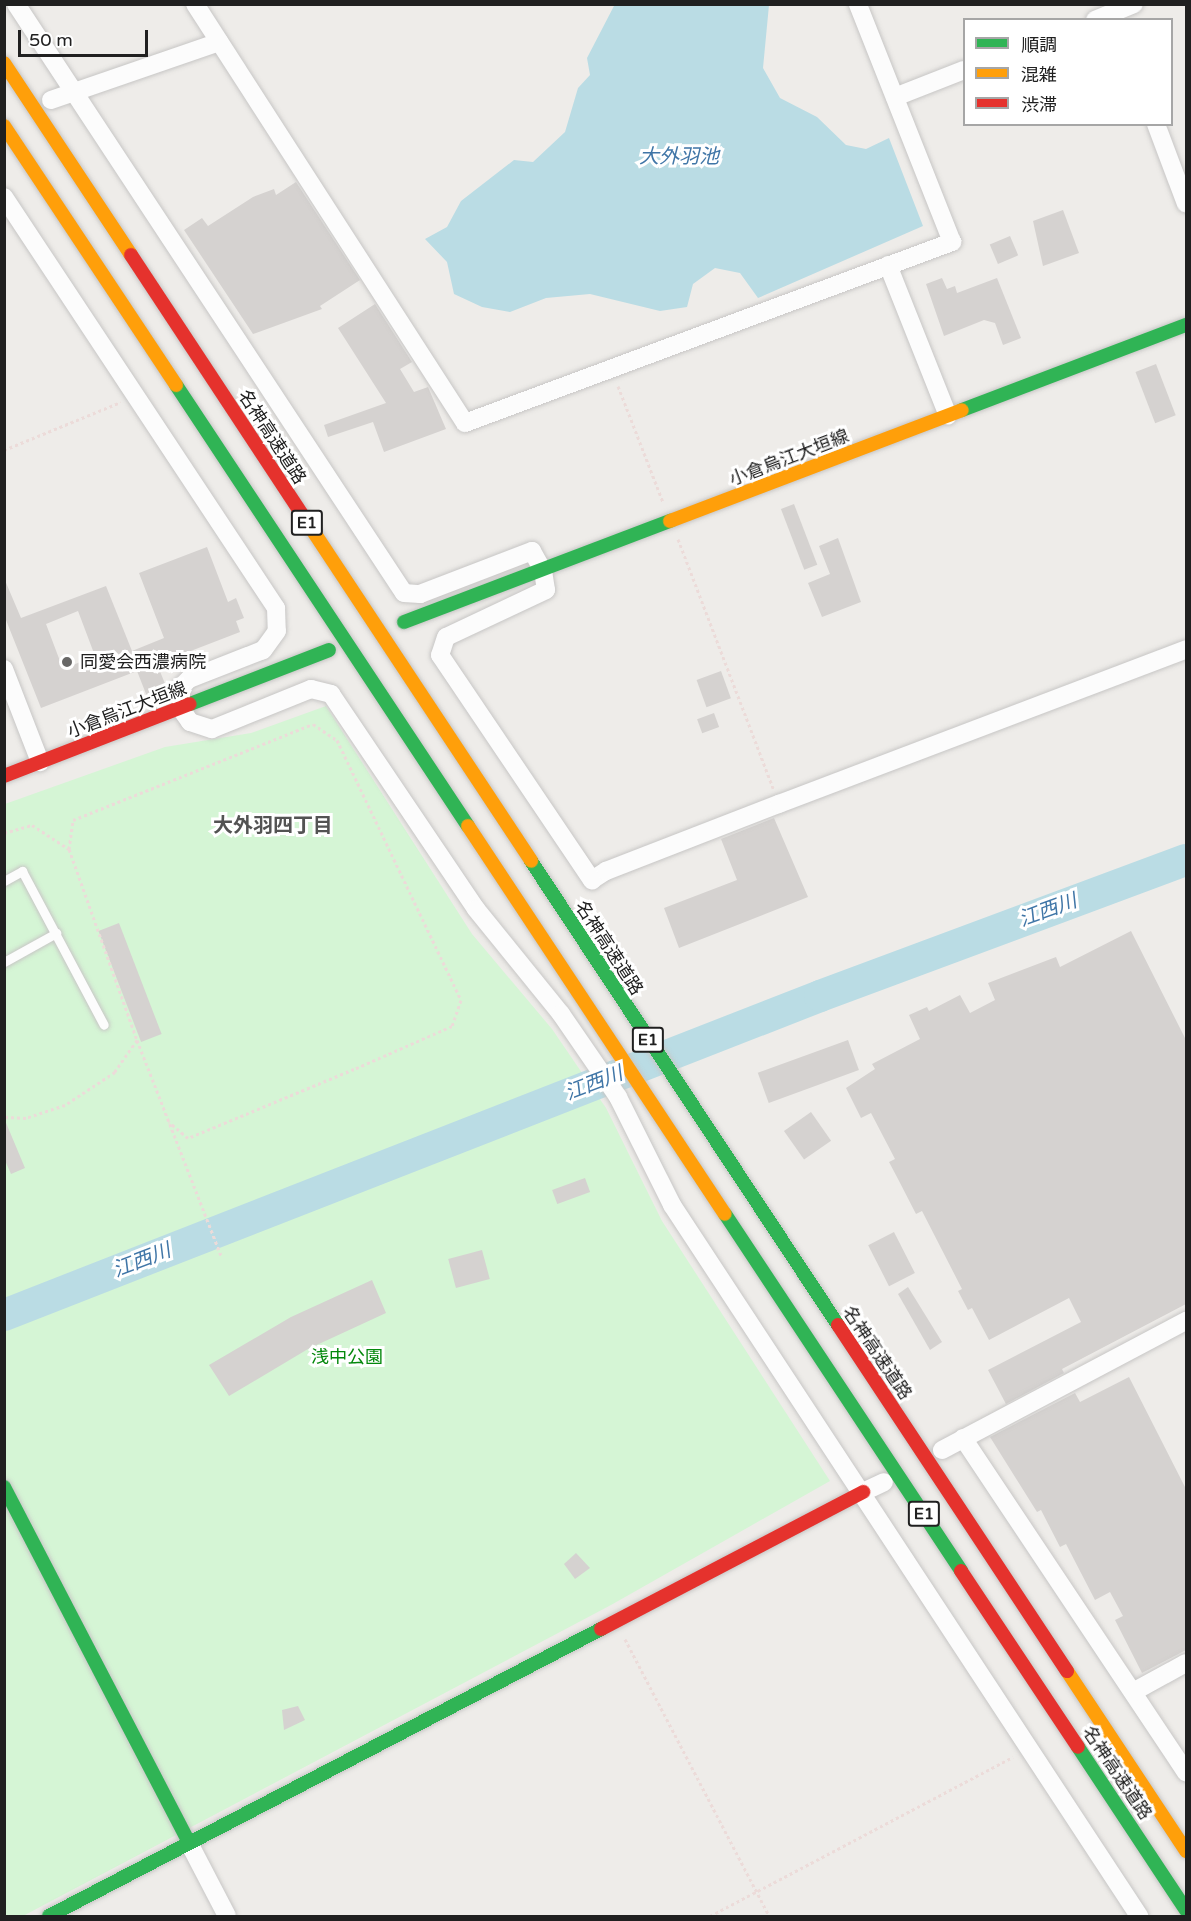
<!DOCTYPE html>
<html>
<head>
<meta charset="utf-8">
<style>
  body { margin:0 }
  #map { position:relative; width:1191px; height:1921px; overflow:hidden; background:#eeece9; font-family:"Varela Round","Noto Sans JP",sans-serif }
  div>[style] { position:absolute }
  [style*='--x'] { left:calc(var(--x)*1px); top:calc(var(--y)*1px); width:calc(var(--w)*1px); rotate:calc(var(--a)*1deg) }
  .park>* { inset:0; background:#d5f5d5 }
  .water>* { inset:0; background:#badce4 }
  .river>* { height:32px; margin:-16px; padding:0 16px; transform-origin:16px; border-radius:16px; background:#badce4 }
  .building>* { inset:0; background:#d5d2d0; transform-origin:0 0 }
  .path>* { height:3px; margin-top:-1.5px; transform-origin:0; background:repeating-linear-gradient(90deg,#ecdbd9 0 3px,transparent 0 6px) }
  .roads { filter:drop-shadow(0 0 2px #c7c6c5) drop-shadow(0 0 2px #c7c6c5) }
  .lane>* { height:9px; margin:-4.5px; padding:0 4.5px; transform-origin:4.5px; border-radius:4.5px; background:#fcfcfc }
  .street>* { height:18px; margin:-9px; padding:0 9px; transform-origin:9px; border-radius:9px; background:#fcfcfc }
  .fast>* { height:14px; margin:-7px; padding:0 7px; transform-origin:7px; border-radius:7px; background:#30b455 }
  .slow>* { height:14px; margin:-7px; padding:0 7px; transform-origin:7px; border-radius:7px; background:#ff9f0a }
  .jam>* { height:14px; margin:-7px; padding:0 7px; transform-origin:7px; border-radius:7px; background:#e5322d }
  .dots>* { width:16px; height:16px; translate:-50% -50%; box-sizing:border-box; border:3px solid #fff; border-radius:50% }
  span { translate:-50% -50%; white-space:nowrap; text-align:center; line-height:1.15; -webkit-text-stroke:6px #fff; paint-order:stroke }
  .shield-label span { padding:2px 4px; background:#fff; border:2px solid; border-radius:4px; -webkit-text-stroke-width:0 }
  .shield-label { font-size:16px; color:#202020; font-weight:700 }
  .street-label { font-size:18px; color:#202020 }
  .poi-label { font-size:18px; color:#202020 }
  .left { translate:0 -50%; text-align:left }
  .park-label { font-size:18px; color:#04880c }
  .water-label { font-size:20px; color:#4076a7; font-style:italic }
  .neighbourhood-label { font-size:20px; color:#535353; font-weight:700 }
  .frame { position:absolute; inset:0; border:6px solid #202020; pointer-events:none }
  .legend { position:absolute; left:963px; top:18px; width:210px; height:108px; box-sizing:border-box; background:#fff; border:2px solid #a6a6a6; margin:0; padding:8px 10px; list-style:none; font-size:18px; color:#202020 }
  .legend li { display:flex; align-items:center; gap:12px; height:30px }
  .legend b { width:30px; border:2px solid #a6a6a6 }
  .scale { position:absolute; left:18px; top:30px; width:130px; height:27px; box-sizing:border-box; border:3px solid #202020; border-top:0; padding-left:8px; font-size:18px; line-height:21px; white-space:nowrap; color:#202020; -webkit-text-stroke:4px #fff; paint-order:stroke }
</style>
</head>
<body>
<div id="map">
  <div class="park">
    <div style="clip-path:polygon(326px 706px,472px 934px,552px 1029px,606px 1108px,662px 1221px,830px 1481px,611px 1605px,23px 1916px,5px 1916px,5px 804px,165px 747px,251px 733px)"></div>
  </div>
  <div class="water">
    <div style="clip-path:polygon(615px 4px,769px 5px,763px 68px,780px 98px,817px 117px,846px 145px,866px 149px,889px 138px,923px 226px,758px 298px,740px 273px,715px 268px,693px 284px,687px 307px,660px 311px,590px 294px,546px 298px,510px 312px,482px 307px,454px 294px,447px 262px,425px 239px,447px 227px,461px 201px,514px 160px,533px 162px,565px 132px,578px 88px,590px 75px,587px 58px)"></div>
  </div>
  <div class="river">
    <div style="--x:4;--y:1315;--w:876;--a:-21.35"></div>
    <div style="--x:820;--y:996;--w:390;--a:-20.4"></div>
  </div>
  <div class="building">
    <div style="clip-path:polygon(296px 182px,360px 280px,320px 306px,322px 309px,253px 334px,184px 230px,202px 218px,208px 226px,253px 197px,274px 189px,276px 195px)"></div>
    <div style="clip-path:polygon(1063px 210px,1079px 253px,1043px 266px,1033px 221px)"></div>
    <div style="left:1010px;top:236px;width:21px;height:22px;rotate:67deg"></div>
    <div style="clip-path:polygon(942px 278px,947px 289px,955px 286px,957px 293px,997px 278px,1021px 338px,1003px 345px,995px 323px,984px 320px,944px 336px,926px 284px)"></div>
    <div style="clip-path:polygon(375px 304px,412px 362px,400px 369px,414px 392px,428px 387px,446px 429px,384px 452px,373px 422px,328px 437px,324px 425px,386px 403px,338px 328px)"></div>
    <div style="left:1156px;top:364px;width:55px;height:22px;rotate:69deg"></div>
    <div style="left:794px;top:504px;width:65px;height:14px;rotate:69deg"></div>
    <div style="clip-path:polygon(838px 538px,861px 602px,822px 617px,808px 583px,830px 574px,819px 546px)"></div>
    <div style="clip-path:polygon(evenodd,207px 547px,228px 602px,236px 598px,244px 618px,236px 621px,240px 632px,157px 664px,168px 691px,148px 699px,137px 671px,41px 708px,4px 615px,4px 578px,21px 618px,106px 586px,132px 651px,164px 638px,139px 573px,207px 547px,78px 611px,95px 656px,63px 669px,46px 624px,78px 611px)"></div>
    <div style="left:721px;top:671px;width:29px;height:26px;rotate:70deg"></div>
    <div style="left:714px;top:713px;width:15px;height:18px;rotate:70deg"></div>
    <div style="clip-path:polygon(774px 818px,808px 897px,679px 948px,664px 908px,737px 880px,721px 839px)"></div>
    <div style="left:119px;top:923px;width:119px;height:22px;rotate:69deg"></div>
    <div style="clip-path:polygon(1131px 931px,1186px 1040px,1186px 1304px,1062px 1369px,1064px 1373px,1006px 1404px,988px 1370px,1081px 1322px,1069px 1298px,989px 1340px,972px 1308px,968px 1310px,958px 1291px,962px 1289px,922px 1211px,916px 1214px,898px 1179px,889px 1162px,895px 1159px,871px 1113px,861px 1118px,846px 1088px,875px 1069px,872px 1064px,920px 1039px,909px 1015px,927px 1007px,929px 1011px,960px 995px,970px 1013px,995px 1000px,988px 983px,1056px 957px,1060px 967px)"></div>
    <div style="left:848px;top:1040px;width:32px;height:96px;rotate:70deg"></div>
    <div style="left:811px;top:1112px;width:35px;height:33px;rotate:55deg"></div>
    <div style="clip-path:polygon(4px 1118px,25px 1168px,11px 1174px,4px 1158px)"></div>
    <div style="left:585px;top:1178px;width:15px;height:35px;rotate:70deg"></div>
    <div style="left:894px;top:1232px;width:46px;height:29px;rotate:63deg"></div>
    <div style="left:482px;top:1250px;width:30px;height:35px;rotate:75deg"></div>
    <div style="clip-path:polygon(372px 1280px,386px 1313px,308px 1349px,229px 1396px,209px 1365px,291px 1317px)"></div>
    <div style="clip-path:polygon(908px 1287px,942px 1342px,930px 1350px,898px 1294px)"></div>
    <div style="clip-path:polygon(1129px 1377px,1186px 1489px,1186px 1650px,1142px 1673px,1115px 1620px,1123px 1616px,1110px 1592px,1095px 1600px,1066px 1544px,1060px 1547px,1041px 1510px,1037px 1512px,990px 1437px,1075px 1393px,1080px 1402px)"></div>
    <div style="clip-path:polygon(576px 1553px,590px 1568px,575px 1579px,564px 1564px)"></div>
    <div style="clip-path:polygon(298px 1706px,305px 1720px,284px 1730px,282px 1710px)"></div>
  </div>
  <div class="path">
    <div style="--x:618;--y:386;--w:124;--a:68.8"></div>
    <div style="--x:4;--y:450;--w:126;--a:-22.3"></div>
    <div style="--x:678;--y:539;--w:267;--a:69.1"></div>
    <div style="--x:4;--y:833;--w:29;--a:-16"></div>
    <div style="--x:32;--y:825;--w:44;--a:33"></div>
    <div style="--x:69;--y:849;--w:203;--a:70.4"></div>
    <div style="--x:137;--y:1040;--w:39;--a:125"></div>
    <div style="--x:115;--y:1072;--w:60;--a:146.6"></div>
    <div style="--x:65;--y:1105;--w:41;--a:161.6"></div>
    <div style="--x:26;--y:1118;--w:22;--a:-177"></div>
    <div style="--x:69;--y:849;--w:29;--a:-82"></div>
    <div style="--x:73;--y:820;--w:258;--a:-21.8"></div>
    <div style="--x:313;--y:724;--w:29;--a:34"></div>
    <div style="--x:337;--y:740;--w:288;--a:64.5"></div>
    <div style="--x:461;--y:1000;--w:28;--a:109"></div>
    <div style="--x:452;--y:1026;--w:107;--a:156.3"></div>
    <div style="--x:354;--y:1069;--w:180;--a:157.4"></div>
    <div style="--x:188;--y:1138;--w:25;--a:-140"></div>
    <div style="--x:137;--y:1040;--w:232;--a:68.7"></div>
    <div style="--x:625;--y:1639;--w:312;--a:62.5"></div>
    <div style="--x:710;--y:1916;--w:342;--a:-27.7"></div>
  </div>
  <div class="roads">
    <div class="lane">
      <div style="--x:4;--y:881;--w:21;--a:-29"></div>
      <div style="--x:22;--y:871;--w:174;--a:62"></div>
      <div style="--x:4;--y:962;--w:60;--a:-29.1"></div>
    </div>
    <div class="street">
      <div style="--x:16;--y:4;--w:705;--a:56.63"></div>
      <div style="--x:404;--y:593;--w:16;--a:4"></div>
      <div style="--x:420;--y:594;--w:120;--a:-21"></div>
      <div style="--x:532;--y:551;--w:23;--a:61"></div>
      <div style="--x:543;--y:571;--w:19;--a:81"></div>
      <div style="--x:546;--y:590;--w:110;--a:154.8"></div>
      <div style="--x:446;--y:637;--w:19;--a:108"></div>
      <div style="--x:440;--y:655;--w:272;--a:56"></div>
      <div style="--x:592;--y:880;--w:17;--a:-33"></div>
      <div style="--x:606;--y:871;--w:186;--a:-21.2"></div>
      <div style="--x:779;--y:804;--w:436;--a:-20.8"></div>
      <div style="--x:195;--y:4;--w:498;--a:57.2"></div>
      <div style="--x:465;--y:423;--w:520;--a:-20.39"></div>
      <div style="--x:952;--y:242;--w:256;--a:-111.6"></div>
      <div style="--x:1095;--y:20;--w:42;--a:-22.3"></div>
      <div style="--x:895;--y:97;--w:74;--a:-21.4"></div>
      <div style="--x:51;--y:100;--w:178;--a:-19"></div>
      <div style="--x:1156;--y:124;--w:85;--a:69.4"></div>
      <div style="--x:4;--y:197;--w:493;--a:56.5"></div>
      <div style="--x:276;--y:608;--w:23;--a:88"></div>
      <div style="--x:277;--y:631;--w:24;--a:126"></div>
      <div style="--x:263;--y:650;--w:79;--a:158.6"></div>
      <div style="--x:189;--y:679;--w:11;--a:135"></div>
      <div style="--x:181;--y:687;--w:22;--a:90"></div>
      <div style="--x:181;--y:709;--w:16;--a:55"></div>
      <div style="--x:190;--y:722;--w:23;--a:18"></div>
      <div style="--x:212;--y:729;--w:107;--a:-22"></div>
      <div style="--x:311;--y:689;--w:21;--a:14"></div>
      <div style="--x:331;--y:694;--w:259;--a:56"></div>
      <div style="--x:476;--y:909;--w:135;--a:51"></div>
      <div style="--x:561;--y:1014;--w:101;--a:55.5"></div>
      <div style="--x:618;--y:1097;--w:121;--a:63.4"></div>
      <div style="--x:672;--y:1205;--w:851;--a:56.7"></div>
      <div style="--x:888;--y:265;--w:162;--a:68.3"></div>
      <div style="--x:4;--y:669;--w:100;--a:68.8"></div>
      <div style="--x:963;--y:1438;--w:402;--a:56.3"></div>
      <div style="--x:942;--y:1450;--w:276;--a:-27.9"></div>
      <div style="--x:863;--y:1492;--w:23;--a:-25"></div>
      <div style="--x:1133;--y:1692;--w:60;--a:-28.7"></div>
      <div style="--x:189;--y:1843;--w:82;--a:62.5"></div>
    </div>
    <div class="fast">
      <div style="--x:176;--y:385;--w:529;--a:56.49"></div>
      <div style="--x:962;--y:410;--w:240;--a:-20.8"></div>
      <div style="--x:404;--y:622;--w:285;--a:-20.8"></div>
      <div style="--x:190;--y:704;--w:149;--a:-21.2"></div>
      <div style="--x:531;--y:861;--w:556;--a:56.51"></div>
      <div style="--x:725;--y:1214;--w:428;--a:56.5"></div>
      <div style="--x:4;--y:1487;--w:401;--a:62.5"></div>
      <div style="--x:1078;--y:1747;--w:196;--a:56.5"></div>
      <div style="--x:49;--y:1916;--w:622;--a:-27.47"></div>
    </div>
    <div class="slow">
      <div style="--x:4;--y:63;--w:230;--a:56.5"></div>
      <div style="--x:4;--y:126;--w:311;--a:56.4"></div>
      <div style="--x:670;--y:521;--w:312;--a:-20.8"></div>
      <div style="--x:311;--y:528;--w:399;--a:56.5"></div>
      <div style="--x:468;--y:826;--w:465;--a:56.5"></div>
      <div style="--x:1067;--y:1671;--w:216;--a:56.5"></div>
    </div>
    <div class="jam">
      <div style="--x:131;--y:255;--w:327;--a:56.6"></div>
      <div style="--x:4;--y:776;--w:199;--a:-21.2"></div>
      <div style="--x:838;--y:1325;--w:415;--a:56.5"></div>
      <div style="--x:961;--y:1571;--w:211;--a:56.4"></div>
      <div style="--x:601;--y:1629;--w:296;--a:-27.6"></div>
    </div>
  </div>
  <div class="dots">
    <div style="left:67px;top:662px;background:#686766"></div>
  </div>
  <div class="shield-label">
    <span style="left:307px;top:523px">E1</span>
    <span style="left:648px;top:1040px">E1</span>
    <span style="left:924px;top:1514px">E1</span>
  </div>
  <div class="street-label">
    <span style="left:272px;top:437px;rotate:57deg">名神高速道路</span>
    <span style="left:789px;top:458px;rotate:-21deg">小倉烏江大垣線</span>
    <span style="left:127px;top:710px;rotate:-21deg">小倉烏江大垣線</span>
    <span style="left:609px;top:948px;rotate:57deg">名神高速道路</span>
    <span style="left:877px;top:1353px;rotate:56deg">名神高速道路</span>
    <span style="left:1117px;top:1773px;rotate:56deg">名神高速道路</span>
  </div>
  <div class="poi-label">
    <span class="left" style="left:80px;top:662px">同愛会西濃病院</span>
  </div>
  <div class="park-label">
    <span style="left:347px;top:1357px">浅中公園</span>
  </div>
  <div class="water-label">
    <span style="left:679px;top:157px">大外羽池</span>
    <span style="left:1048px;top:911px;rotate:-20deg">江西川</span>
    <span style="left:594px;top:1084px;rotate:-21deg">江西川</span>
    <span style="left:142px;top:1261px;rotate:-21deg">江西川</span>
  </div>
  <div class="neighbourhood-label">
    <span style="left:273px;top:826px">大外羽四丁目</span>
  </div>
  <div class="frame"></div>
  <ul class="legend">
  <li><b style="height:8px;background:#30b455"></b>順調</li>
  <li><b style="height:8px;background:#ff9f0a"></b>混雑</li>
  <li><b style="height:8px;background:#e5322d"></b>渋滞</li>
  </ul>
  <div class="scale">50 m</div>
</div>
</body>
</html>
